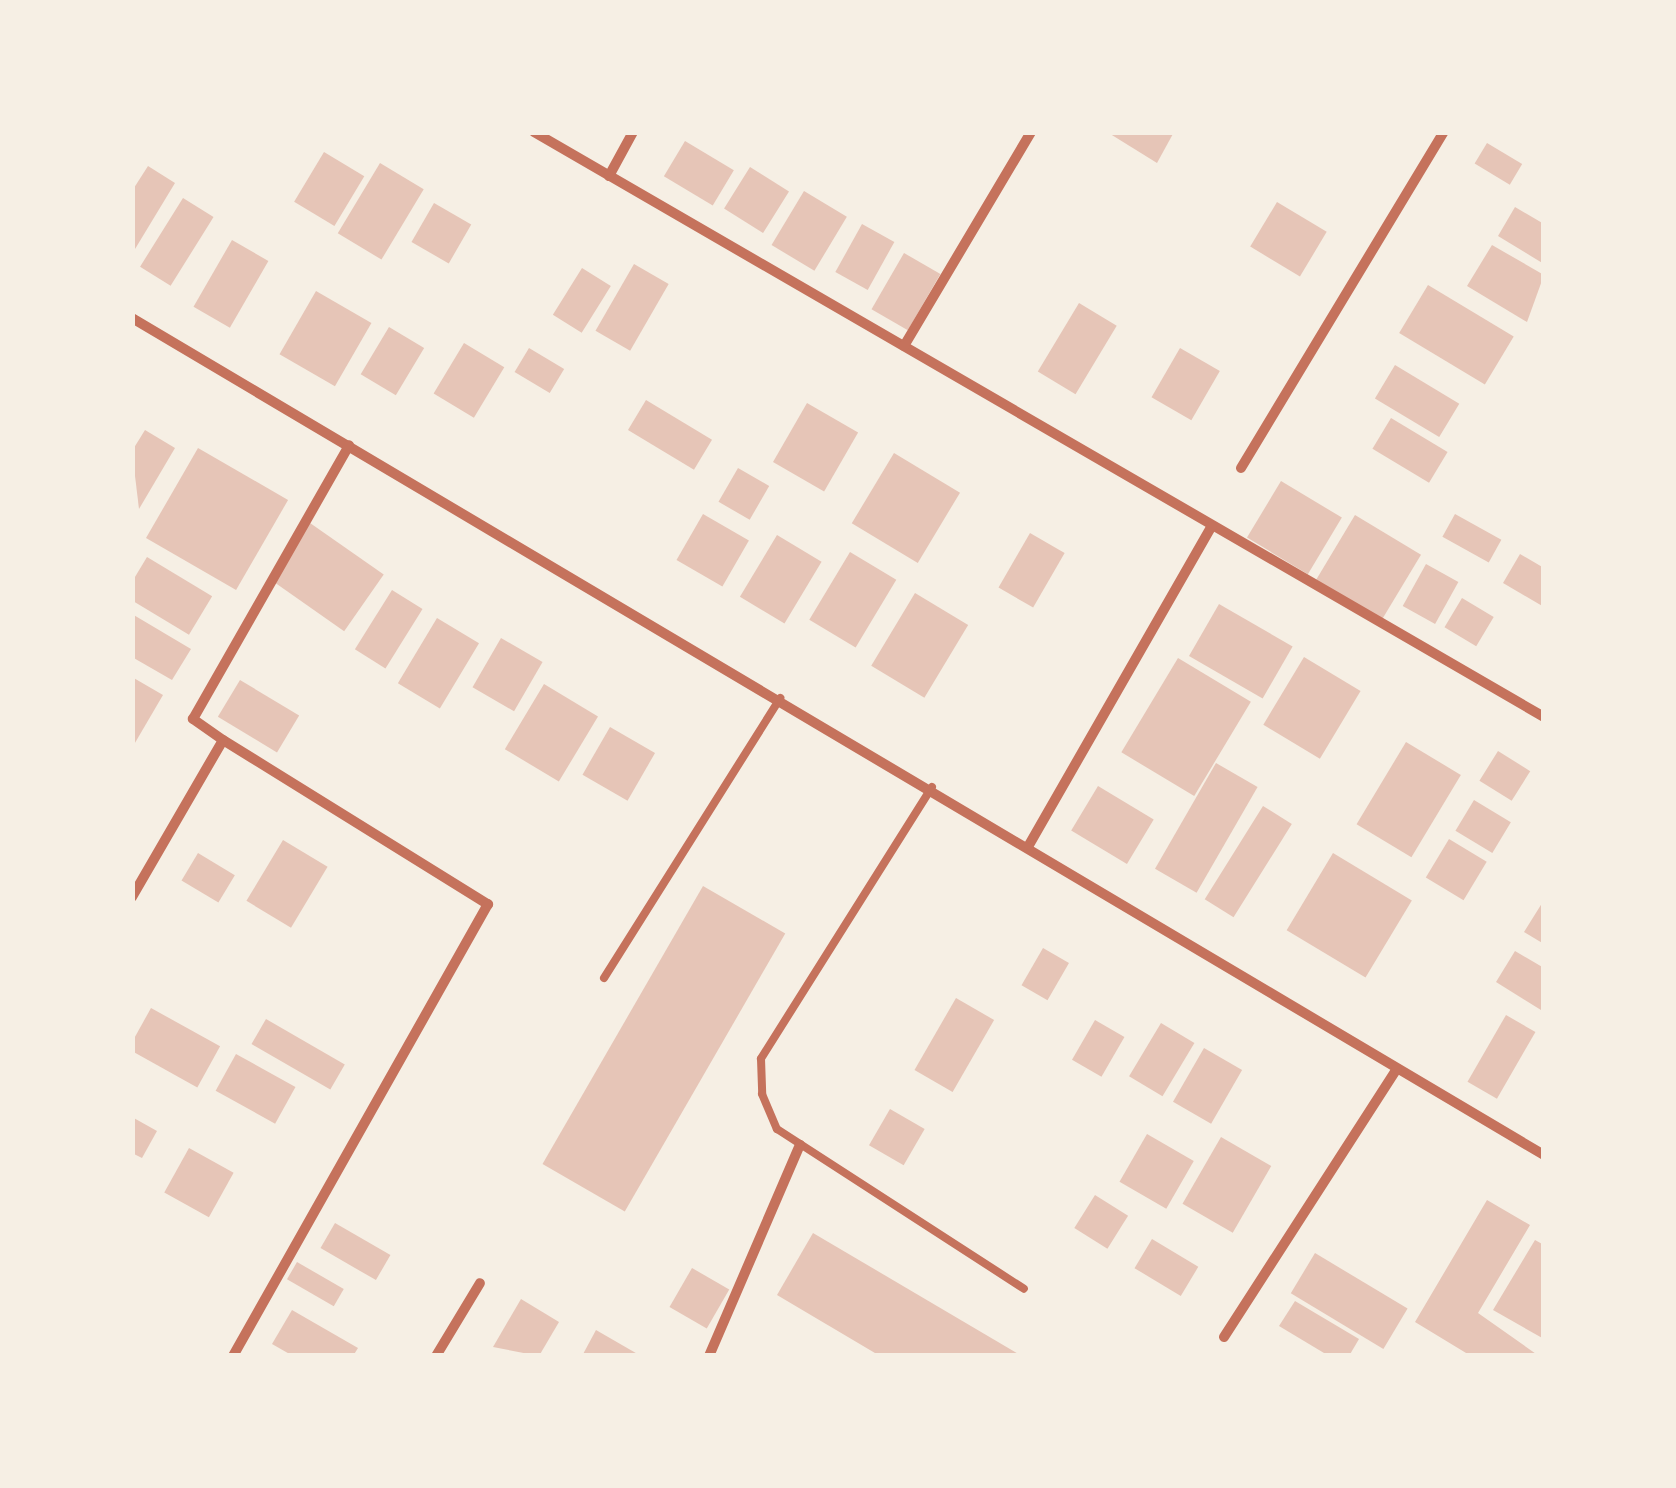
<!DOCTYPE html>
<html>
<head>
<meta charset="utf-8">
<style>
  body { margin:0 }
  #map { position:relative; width:1676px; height:1488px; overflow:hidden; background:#f6efe4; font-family:"Crimson Pro",serif }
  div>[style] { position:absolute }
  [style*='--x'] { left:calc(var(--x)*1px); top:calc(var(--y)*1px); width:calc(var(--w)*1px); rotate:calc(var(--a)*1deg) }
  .building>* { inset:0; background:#e6c5b7; transform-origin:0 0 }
  .service>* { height:8px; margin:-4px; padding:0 4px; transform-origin:4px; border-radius:4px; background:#c5725c }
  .minor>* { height:10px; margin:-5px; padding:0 5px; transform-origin:5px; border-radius:5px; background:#c5725c }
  span { translate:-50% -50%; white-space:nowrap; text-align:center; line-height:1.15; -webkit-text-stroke:9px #f6efe4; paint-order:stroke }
  .frame { position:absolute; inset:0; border:135px solid #f6efe4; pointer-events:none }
</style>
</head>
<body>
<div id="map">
  <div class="building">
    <div style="clip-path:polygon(1107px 132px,1174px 132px,1157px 163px)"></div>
    <div style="left:685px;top:141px;width:57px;height:41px;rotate:31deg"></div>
    <div style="left:1487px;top:143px;width:41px;height:24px;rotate:31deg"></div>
    <div style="left:324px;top:152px;width:47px;height:58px;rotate:31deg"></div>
    <div style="left:380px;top:163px;width:51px;height:82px;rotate:31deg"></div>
    <div style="clip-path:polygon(148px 166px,175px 183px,132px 254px,132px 191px)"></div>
    <div style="left:750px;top:167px;width:46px;height:49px;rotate:32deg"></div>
    <div style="left:804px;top:191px;width:50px;height:63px;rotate:31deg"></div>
    <div style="left:183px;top:198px;width:36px;height:81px;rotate:32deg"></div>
    <div style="left:1277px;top:202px;width:58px;height:52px;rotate:31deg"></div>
    <div style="left:434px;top:203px;width:43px;height:45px;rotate:30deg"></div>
    <div style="clip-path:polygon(1515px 207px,1544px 224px,1544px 264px,1498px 236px)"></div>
    <div style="left:862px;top:224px;width:37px;height:55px;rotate:29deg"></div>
    <div style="left:232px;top:240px;width:42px;height:77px;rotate:30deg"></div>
    <div style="clip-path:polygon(1492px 245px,1544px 275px,1527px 322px,1467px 286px)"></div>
    <div style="left:904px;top:253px;width:42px;height:65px;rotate:30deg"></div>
    <div style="left:634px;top:264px;width:40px;height:77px;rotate:30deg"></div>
    <div style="left:582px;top:268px;width:34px;height:55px;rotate:32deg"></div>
    <div style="left:1428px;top:285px;width:100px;height:56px;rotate:31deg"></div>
    <div style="left:316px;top:291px;width:64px;height:73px;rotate:30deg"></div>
    <div style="left:1079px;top:303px;width:44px;height:80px;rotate:31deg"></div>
    <div style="left:389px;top:327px;width:41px;height:55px;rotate:31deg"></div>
    <div style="left:464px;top:343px;width:47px;height:59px;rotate:31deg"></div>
    <div style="left:529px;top:348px;width:41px;height:28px;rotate:31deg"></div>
    <div style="left:1180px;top:348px;width:46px;height:57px;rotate:30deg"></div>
    <div style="left:1395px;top:365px;width:75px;height:39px;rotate:31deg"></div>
    <div style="left:646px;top:400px;width:77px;height:35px;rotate:31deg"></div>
    <div style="left:807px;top:403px;width:59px;height:68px;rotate:30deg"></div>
    <div style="left:1391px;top:418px;width:66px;height:36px;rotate:31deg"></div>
    <div style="clip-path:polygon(145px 430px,175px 448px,139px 509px,132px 451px)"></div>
    <div style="left:198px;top:448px;width:104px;height:104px;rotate:30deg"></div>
    <div style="left:894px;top:453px;width:77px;height:82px;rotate:31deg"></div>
    <div style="left:738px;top:468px;width:36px;height:39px;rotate:30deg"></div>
    <div style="left:1281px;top:481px;width:71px;height:66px;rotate:31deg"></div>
    <div style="left:703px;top:514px;width:53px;height:53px;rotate:30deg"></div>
    <div style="left:1455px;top:514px;width:53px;height:26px;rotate:29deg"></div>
    <div style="left:1355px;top:515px;width:77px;height:76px;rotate:31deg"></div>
    <div style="left:310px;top:523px;width:90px;height:69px;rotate:35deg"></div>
    <div style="left:1030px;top:533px;width:40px;height:63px;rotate:30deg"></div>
    <div style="left:777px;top:535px;width:52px;height:72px;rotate:31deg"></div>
    <div style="left:850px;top:552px;width:54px;height:79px;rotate:31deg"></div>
    <div style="clip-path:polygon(1520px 554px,1544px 568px,1544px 607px,1503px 583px)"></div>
    <div style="left:147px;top:557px;width:76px;height:45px;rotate:31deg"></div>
    <div style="left:1426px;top:564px;width:37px;height:48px;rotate:29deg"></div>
    <div style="left:392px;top:590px;width:36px;height:70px;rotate:32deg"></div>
    <div style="left:915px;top:593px;width:62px;height:85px;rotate:31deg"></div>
    <div style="left:1462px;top:598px;width:37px;height:34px;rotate:31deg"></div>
    <div style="left:1219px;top:604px;width:85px;height:60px;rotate:30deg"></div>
    <div style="clip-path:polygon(132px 614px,191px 649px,172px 680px,132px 657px)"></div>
    <div style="left:437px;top:618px;width:49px;height:76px;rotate:31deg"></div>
    <div style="left:501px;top:638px;width:48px;height:57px;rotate:30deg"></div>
    <div style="left:1304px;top:657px;width:66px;height:79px;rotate:31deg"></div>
    <div style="left:1178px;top:658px;width:85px;height:110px;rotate:31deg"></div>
    <div style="clip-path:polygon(132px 677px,163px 695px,132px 748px)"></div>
    <div style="left:240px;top:680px;width:69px;height:43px;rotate:31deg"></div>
    <div style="left:544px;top:684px;width:63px;height:76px;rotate:31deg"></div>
    <div style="left:610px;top:727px;width:52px;height:55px;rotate:30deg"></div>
    <div style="left:1406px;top:742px;width:64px;height:96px;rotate:31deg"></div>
    <div style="left:1498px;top:751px;width:38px;height:35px;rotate:32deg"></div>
    <div style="left:1216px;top:763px;width:48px;height:122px;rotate:30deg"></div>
    <div style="left:1098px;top:786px;width:65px;height:52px;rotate:31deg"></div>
    <div style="left:1474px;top:800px;width:43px;height:36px;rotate:31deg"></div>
    <div style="left:1263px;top:806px;width:34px;height:110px;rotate:32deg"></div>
    <div style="left:1449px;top:839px;width:44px;height:45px;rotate:31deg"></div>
    <div style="left:283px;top:840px;width:52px;height:71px;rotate:31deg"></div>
    <div style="left:198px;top:853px;width:43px;height:32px;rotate:31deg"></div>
    <div style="left:1333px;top:853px;width:92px;height:90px;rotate:31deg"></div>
    <div style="left:703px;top:886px;width:95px;height:321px;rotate:30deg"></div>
    <div style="clip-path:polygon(1544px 900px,1544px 944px,1524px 932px)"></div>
    <div style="left:1043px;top:948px;width:30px;height:43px;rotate:30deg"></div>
    <div style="clip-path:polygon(1515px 951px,1544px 968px,1541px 1010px,1496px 982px)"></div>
    <div style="left:956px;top:998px;width:44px;height:83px;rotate:30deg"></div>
    <div style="left:151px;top:1008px;width:79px;height:47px;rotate:29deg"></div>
    <div style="left:1506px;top:1015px;width:34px;height:77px;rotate:30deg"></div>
    <div style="left:266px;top:1019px;width:91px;height:29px;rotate:30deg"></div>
    <div style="left:1095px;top:1020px;width:34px;height:46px;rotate:30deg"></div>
    <div style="left:1161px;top:1023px;width:39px;height:62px;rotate:31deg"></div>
    <div style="left:1204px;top:1048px;width:44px;height:62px;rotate:30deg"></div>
    <div style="left:236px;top:1054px;width:68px;height:42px;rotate:29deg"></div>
    <div style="left:890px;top:1109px;width:40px;height:42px;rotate:30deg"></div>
    <div style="clip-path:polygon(132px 1117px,157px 1131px,142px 1158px,132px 1153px)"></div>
    <div style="left:1147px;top:1134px;width:54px;height:55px;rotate:30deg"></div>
    <div style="left:1221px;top:1137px;width:58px;height:77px;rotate:30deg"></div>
    <div style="left:189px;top:1148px;width:51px;height:51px;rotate:29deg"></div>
    <div style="left:1095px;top:1195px;width:39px;height:39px;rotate:32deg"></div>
    <div style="clip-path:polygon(1487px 1200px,1530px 1225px,1478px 1313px,1539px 1356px,1471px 1356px,1415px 1322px)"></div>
    <div style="left:335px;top:1223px;width:64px;height:29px;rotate:30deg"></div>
    <div style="clip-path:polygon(813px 1233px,1022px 1356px,880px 1356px,777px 1295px)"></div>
    <div style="left:1152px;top:1239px;width:54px;height:34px;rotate:31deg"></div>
    <div style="clip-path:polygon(1535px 1240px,1544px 1245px,1544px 1339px,1493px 1310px)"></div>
    <div style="left:1315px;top:1253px;width:108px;height:47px;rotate:31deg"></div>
    <div style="left:297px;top:1262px;width:54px;height:20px;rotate:30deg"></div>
    <div style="left:692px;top:1268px;width:43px;height:45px;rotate:30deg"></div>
    <div style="clip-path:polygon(521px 1299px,559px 1322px,539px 1356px,493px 1347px)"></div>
    <div style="clip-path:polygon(1295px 1301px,1359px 1339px,1349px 1356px,1329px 1356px,1279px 1326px)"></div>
    <div style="clip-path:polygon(292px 1310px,358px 1348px,353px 1356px,293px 1356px,272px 1344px)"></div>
    <div style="clip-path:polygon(596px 1330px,641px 1356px,582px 1356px)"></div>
  </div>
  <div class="service">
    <div style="--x:932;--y:787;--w:321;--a:122.2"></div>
    <div style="--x:761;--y:1059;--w:35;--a:88"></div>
    <div style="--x:762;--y:1094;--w:38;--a:67"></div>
    <div style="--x:777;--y:1129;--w:294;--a:32.9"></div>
    <div style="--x:604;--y:978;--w:331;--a:-57.8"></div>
  </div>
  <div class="minor">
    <div style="--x:534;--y:132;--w:1167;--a:30.08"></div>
    <div style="--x:609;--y:176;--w:50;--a:-61.4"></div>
    <div style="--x:132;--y:318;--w:1641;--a:30.66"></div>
    <div style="--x:904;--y:346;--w:249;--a:-59.3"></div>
    <div style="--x:1241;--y:468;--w:393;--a:-58.9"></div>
    <div style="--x:223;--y:740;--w:312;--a:31.8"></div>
    <div style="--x:488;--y:904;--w:519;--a:119.43"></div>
    <div style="--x:1029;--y:845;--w:368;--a:-60.2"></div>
    <div style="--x:132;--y:897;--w:181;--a:-59.9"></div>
    <div style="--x:223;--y:740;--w:37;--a:-145"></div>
    <div style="--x:193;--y:719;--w:315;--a:-60.3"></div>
    <div style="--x:1224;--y:1337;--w:319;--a:-57.2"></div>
    <div style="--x:436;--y:1356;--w:85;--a:-58.9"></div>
    <div style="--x:709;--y:1356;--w:230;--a:-66.7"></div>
  </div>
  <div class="frame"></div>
</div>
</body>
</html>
